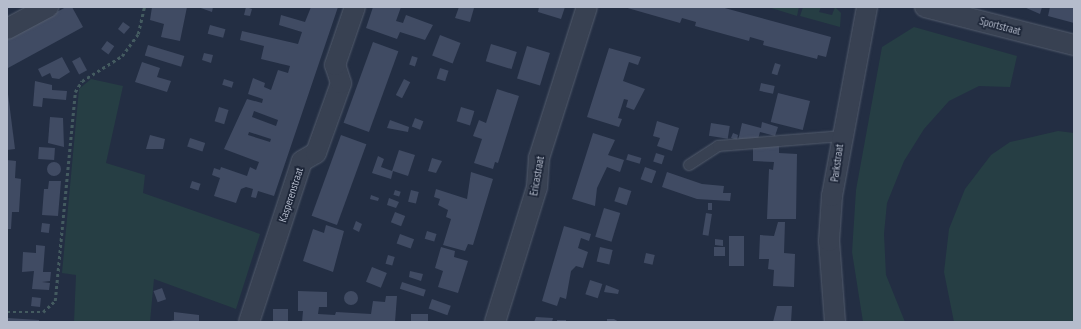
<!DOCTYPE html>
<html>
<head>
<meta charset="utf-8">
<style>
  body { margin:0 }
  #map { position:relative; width:1081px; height:329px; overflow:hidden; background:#232e43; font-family:"PT Sans Narrow",sans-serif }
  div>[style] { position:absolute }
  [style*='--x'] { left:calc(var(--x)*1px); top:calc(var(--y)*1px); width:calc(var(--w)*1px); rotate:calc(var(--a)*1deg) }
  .green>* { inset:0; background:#263e44 }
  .building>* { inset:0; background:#404b63; transform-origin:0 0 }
  .round { border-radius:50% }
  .path>* { height:2.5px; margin-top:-1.25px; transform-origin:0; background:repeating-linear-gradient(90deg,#445b60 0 3px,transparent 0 6px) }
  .roads { filter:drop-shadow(0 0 1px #535c6d) drop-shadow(0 0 1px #535c6d) }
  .service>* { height:10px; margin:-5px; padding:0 5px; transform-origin:5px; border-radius:5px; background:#384152 }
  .minor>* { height:20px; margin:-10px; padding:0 10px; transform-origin:10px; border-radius:10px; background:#384152 }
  span { translate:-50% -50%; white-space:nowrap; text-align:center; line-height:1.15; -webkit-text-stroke:3.5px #1d2638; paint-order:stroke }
  .street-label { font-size:11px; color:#b5bccc }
  .frame { position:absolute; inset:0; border:8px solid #b5bccc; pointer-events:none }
</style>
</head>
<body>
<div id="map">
  <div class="green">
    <div style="clip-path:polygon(768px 7px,799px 7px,797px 16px)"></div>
    <div style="clip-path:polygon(803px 7px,821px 7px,819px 12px,832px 15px,835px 7px,841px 13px,840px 27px,800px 16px)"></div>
    <div style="clip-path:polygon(914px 27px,1017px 56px,1010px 87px,979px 86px,949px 101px,924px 129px,904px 161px,887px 203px,884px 234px,886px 275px,905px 322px,863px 322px,852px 252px,856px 190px,882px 47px)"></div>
    <div style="clip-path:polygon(91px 79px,123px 86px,106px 163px,145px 175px,143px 193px,260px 234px,236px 309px,154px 279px,150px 322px,74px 322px,76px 275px,62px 273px,79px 89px)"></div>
    <div style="clip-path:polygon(1058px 131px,1074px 133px,1074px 322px,954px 322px,944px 272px,949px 229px,965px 189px,991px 155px,1010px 142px)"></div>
  </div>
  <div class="building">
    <div style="clip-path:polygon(66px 7px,72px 7px,83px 27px,8px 68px,7px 39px)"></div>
    <div style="clip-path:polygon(152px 7px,187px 7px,180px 41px,161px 37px,164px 24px,150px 20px)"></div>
    <div style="clip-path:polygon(198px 7px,213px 7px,212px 12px)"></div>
    <div style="clip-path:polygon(246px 7px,252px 9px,250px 16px,244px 15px)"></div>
    <div style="clip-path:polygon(evenodd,311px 7px,338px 7px,274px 196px,258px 191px,256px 198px,251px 197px,253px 189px,246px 187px,241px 189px,236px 203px,214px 196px,220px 178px,212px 175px,214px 168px,220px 170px,221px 167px,247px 176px,250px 167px,256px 170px,259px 162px,224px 149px,247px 99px,262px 103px,263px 99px,248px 94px,253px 78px,265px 83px,264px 87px,271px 90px,278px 70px,288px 73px,290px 66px,261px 59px,264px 46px,240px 40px,242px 31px,298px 44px,302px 32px,279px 25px,281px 15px,305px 22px,311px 7px,254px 111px,278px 120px,276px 126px,252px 117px,254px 111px,311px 7px,249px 132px,271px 139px,270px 142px,248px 135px,249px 132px)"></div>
    <div style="clip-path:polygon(373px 7px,401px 7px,396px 21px,403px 23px,406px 15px,433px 25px,425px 40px,400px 32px,397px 39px,366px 28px)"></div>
    <div style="clip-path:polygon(459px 7px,474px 8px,470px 22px,455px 18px)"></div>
    <div style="clip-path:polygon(539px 7px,565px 7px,561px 19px,538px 12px)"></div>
    <div style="clip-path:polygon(624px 7px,721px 7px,831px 37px,826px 57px,818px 55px,817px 59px,763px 45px,764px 41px,750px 37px,749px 41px,695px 26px,696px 22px,682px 18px,680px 23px)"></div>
    <div style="clip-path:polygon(1024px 7px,1042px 7px,1040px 14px)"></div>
    <div style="clip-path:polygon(1050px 7px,1074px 7px,1074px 23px,1048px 16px)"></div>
    <div style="clip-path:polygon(123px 22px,130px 27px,124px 34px,118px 29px)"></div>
    <div style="left:210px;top:25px;width:16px;height:9px;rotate:15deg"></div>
    <div style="left:440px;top:35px;width:22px;height:22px;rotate:21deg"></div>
    <div style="left:107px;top:41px;width:9px;height:10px;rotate:36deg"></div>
    <div style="left:373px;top:42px;width:27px;height:86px;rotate:20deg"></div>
    <div style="left:491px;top:44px;width:27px;height:18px;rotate:17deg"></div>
    <div style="left:148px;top:45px;width:38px;height:11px;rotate:17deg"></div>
    <div style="left:527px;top:46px;width:24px;height:34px;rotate:17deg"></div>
    <div style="clip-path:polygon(609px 48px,641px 57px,638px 65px,629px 62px,623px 81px,645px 89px,634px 110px,626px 107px,628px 100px,624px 99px,618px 118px,622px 119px,619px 127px,587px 117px)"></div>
    <div style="clip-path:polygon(204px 53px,213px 55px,211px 63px,202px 60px)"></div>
    <div style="left:412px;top:56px;width:6px;height:9px;rotate:18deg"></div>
    <div style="clip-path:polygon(62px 57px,70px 72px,59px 79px,52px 78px,50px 73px,42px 77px,38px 69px)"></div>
    <div style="left:80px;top:57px;width:15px;height:9px;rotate:62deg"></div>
    <div style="clip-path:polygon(142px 62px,160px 68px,157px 77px,171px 81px,167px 92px,135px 82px)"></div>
    <div style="left:775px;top:63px;width:6px;height:11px;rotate:18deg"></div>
    <div style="left:440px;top:68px;width:9px;height:11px;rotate:18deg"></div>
    <div style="left:224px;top:79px;width:10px;height:6px;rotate:17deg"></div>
    <div style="left:404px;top:79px;width:7px;height:18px;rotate:27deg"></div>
    <div style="clip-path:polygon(35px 81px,52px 85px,52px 90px,67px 91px,66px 100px,43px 98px,42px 107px,33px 106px)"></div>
    <div style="left:761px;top:83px;width:14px;height:8px;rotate:12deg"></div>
    <div style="clip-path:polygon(7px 86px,15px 149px,7px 150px)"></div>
    <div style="clip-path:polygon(497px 89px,519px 96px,498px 163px,495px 162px,493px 169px,474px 163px,482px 139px,473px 136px,479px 120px,486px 123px)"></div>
    <div style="left:778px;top:93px;width:33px;height:30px;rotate:14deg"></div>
    <div style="left:219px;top:107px;width:10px;height:15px;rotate:17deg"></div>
    <div style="left:461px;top:107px;width:14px;height:15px;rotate:17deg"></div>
    <div style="clip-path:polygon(50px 117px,63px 118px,64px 147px,48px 143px)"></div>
    <div style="left:415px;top:118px;width:9px;height:9px;rotate:21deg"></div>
    <div style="clip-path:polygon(390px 120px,409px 127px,408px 132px,387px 128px)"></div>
    <div style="clip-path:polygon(657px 121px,679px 128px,672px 151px,657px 146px,660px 138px,653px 136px)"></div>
    <div style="clip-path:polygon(762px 122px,778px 127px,775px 136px,760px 132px,758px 139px,738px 141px,742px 123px,761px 128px)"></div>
    <div style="left:711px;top:123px;width:19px;height:13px;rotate:9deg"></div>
    <div style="clip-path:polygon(593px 133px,615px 140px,608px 155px,624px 160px,620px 172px,607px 167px,597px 188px,595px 206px,572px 199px)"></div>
    <div style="clip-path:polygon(733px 133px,738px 135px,737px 140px,731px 138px)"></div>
    <div style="clip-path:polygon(150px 135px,165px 139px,163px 149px,146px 149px)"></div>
    <div style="left:341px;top:135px;width:27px;height:86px;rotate:20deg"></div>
    <div style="left:190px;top:138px;width:16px;height:9px;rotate:18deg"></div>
    <div style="clip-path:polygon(779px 145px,779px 153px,797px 154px,796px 219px,767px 219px,769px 169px,773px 170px,774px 162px,753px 161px,753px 147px)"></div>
    <div style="left:39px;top:147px;width:16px;height:12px;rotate:4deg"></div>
    <div style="clip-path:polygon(399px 150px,415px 155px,408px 176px,393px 171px,391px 179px,372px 173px,378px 156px,384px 159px,381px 167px,392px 171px)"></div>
    <div style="left:656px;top:153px;width:9px;height:9px;rotate:18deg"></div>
    <div style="left:628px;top:154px;width:14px;height:6px;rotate:17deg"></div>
    <div style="clip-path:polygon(432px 158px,442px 161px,436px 173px,428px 171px)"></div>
    <div style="clip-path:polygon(7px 160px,16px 161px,15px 178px,21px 179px,19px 212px,12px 212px,11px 229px,7px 229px)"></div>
    <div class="round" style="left:47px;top:162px;width:14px;height:14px"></div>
    <div style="left:645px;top:167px;width:12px;height:13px;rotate:20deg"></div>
    <div style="clip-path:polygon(471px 172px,493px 179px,473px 245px,468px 244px,465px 251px,443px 245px,451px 219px,446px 217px,448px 210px,438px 205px,440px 199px,434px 197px,436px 189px,467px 199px)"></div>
    <div style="clip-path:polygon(667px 172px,702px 184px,724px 186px,723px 193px,731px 193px,730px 201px,697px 199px,662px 187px)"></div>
    <div style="clip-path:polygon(49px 181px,61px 181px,58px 216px,42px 215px,44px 189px,48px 189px)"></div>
    <div style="left:192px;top:181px;width:9px;height:7px;rotate:18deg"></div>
    <div style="left:619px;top:187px;width:13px;height:15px;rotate:18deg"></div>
    <div style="left:395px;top:190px;width:6px;height:5px;rotate:18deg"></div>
    <div style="left:411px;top:190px;width:8px;height:12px;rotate:14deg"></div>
    <div style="clip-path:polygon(371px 195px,379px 198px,378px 201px,370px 199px)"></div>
    <div style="clip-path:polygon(389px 198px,399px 202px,396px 208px,387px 205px)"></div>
    <div style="left:708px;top:203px;width:4px;height:7px"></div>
    <div style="left:604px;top:208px;width:17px;height:30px;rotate:17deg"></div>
    <div style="left:395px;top:212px;width:11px;height:11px;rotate:22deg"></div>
    <div style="left:706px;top:213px;width:6px;height:22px;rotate:9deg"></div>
    <div style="clip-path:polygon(356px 221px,362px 224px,359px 232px,353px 229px)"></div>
    <div style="clip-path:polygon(778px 222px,785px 222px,784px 253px,795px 254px,794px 287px,773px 286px,774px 270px,768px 269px,769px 259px,759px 259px,760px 235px,774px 236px)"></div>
    <div style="left:42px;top:223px;width:8px;height:9px;rotate:7deg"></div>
    <div style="clip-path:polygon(326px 225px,344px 231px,333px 272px,303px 261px,313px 229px,324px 233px)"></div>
    <div style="clip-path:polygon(564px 226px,591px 234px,589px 241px,581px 238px,578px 248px,588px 252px,583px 268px,576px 266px,571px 271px,566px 299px,560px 297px,557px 306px,542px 301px)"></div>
    <div style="left:427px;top:231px;width:10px;height:8px;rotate:17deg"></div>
    <div style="left:400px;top:234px;width:15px;height:10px;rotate:20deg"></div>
    <div style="left:729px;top:236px;width:15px;height:30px"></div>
    <div style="clip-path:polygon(715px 239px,723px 240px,723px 246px,715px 245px)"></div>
    <div style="clip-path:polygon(36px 245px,45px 246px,43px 272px,51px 272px,50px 281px,42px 282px,50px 283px,49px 290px,32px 289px,34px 271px,22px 272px,23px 252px,36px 253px)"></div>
    <div style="clip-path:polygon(441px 247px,455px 251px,454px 257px,468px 261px,458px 293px,438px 287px,443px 271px,435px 268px)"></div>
    <div style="left:600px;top:247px;width:13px;height:15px;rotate:13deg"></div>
    <div style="left:714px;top:247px;width:11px;height:9px"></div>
    <div style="left:646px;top:253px;width:9px;height:10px;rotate:13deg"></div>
    <div style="left:388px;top:255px;width:7px;height:9px;rotate:16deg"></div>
    <div style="left:372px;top:267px;width:16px;height:16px;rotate:22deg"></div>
    <div style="clip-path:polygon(410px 271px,423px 274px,421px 281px,409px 277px)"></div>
    <div style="left:590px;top:280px;width:13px;height:15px;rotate:18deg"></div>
    <div style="left:402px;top:282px;width:25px;height:7px;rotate:18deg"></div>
    <div style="clip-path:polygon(606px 285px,619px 290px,618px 294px,604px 292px)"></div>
    <div style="left:162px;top:288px;width:12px;height:9px;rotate:70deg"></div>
    <div class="round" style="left:344px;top:291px;width:14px;height:14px"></div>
    <div style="clip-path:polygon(298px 291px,327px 292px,327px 307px,319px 307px,318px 314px,335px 315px,336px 312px,371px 314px,373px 301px,385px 302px,386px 296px,397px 296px,395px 322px,302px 322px,303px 311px,298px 311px)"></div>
    <div style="left:32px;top:297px;width:9px;height:9px;rotate:6deg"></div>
    <div style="left:432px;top:299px;width:20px;height:10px;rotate:20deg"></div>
    <div style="clip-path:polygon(777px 306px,792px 306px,791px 322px,773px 322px)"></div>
    <div style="left:273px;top:309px;width:15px;height:13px"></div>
    <div style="clip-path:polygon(174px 312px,199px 315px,199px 322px,165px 322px,174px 320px)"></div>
    <div style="left:411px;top:314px;width:17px;height:8px"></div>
    <div style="clip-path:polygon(536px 317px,553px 318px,552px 322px,534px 322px)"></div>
    <div style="clip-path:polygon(7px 318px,39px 320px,39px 322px,7px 322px)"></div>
    <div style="clip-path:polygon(607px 319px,614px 319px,619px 322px,607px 322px)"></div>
    <div style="left:557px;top:320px;width:9px;height:2px"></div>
  </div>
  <div class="path">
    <div style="--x:7;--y:312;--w:36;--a:0"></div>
    <div style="--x:43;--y:312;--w:16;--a:-43"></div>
    <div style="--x:55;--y:301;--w:210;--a:-84.5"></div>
    <div style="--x:75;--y:92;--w:13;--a:-58"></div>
    <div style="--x:82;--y:81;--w:47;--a:-32"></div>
    <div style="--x:122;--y:56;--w:27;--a:-54"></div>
    <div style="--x:138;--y:34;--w:28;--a:-77"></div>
  </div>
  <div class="roads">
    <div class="service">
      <div style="--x:689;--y:165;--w:35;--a:-33"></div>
      <div style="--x:718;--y:146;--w:123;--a:-4.6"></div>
    </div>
    <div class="minor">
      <div style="--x:925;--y:7;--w:154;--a:14.3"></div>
      <div style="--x:7;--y:29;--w:47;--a:-28.2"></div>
      <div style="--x:249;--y:322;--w:169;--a:-71.8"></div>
      <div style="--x:302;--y:161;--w:16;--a:-30"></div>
      <div style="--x:316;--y:153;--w:74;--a:-70.3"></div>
      <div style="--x:341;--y:83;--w:19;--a:-108"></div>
      <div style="--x:335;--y:65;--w:61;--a:-71"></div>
      <div style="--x:495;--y:322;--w:141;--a:-72.7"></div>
      <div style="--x:537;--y:187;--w:29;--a:-86"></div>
      <div style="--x:539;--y:158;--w:158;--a:-72.4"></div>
      <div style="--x:835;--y:322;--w:81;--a:-94.2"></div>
      <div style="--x:829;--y:241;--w:45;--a:-86.2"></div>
      <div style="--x:832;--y:196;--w:192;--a:-79.5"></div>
    </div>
  </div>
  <div class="street-label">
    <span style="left:1000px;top:26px;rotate:15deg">Sportstraat</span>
    <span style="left:837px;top:163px;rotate:-82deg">Parkstraat</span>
    <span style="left:537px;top:176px;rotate:-80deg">Ericastraat</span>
    <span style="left:291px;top:195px;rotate:-72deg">Kasperenstraat</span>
  </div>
  <div class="frame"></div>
</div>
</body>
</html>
